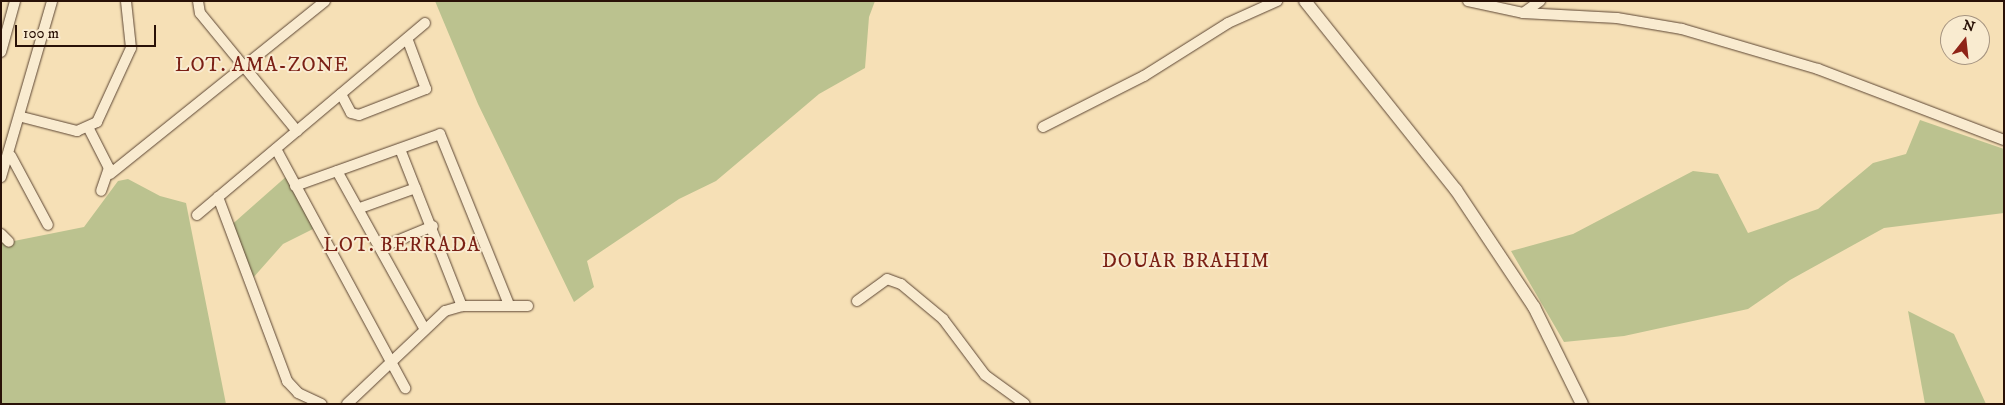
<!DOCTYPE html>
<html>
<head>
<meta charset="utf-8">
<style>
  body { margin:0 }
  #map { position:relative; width:2005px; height:405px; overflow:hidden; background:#f6e0b6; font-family:"IM FELL DW Pica",serif }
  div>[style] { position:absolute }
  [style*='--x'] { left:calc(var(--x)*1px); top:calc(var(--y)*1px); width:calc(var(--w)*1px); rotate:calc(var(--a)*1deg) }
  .green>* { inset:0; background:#bbc28f }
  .roads { filter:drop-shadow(0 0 1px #5c4533) drop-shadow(0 0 1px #5c4533) }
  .minor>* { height:10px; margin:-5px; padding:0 5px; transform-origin:5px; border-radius:5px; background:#f9ebd0 }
  .tertiary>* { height:12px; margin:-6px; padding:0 6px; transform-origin:6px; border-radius:6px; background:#f9ebd0 }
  span { translate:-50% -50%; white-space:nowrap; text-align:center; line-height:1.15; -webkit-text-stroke:4px #f9ebd0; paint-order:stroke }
  .quarter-label { font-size:20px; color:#7a1f14; letter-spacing:1px }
  .frame { position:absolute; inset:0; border:2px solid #291107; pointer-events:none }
  .north { position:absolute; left:1940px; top:15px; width:50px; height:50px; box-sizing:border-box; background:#f9ebd0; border:1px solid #a69480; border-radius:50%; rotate:16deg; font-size:14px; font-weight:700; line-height:20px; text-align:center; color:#291107 }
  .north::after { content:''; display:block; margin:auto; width:18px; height:22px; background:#8f2418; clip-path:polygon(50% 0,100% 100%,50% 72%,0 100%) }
  .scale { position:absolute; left:15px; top:25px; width:141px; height:22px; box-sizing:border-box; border:2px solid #291107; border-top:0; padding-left:6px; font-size:15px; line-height:18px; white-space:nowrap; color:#291107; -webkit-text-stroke:4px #f9ebd0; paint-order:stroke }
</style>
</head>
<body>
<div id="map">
  <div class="green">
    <div style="clip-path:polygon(435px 1px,875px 1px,869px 17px,865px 68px,819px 94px,716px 181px,679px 199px,587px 261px,594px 287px,574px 302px,478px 104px)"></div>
    <div style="clip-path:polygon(1920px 120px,2004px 149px,2004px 213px,1884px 228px,1790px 280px,1748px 309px,1624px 336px,1564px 342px,1511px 251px,1573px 234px,1693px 171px,1718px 174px,1748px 233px,1818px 209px,1873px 163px,1906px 154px)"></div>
    <div style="clip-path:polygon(288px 175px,315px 228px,283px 244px,252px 279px,228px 228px)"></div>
    <div style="clip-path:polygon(128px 179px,160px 196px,186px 203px,226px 404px,1px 404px,1px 235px,9px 242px,84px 227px,118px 181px)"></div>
    <div style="clip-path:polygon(1908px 311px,1954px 334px,1986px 404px,1925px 404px)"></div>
  </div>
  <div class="roads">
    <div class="minor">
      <div style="--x:198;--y:1;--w:12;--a:81"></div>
      <div style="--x:200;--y:13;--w:153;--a:50.6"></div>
      <div style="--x:1468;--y:1;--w:56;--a:12.3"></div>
      <div style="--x:1523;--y:13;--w:21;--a:-35"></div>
      <div style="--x:1523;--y:13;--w:94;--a:3"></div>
      <div style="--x:1617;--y:18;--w:66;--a:9.6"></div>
      <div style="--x:1682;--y:29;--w:142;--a:16.4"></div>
      <div style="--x:1818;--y:69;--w:199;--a:20.9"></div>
      <div style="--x:1;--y:52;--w:53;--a:-74.6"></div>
      <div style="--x:341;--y:94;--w:21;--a:62"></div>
      <div style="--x:351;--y:113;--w:8;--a:14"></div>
      <div style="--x:359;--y:115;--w:72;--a:-21.2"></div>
      <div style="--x:426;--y:89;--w:54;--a:-110.4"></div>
      <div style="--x:22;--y:117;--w:57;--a:14.3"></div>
      <div style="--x:77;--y:131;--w:22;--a:-24"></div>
      <div style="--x:97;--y:122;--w:81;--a:-65.3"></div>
      <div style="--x:131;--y:48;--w:47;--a:-96.1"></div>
      <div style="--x:1043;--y:127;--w:113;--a:-26.8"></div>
      <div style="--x:1144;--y:76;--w:99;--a:-32.2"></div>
      <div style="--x:1228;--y:23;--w:54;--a:-24.2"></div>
      <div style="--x:89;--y:129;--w:44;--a:62.9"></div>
      <div style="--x:109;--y:168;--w:24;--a:109"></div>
      <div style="--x:276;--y:149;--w:272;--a:61.6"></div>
      <div style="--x:400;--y:149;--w:169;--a:68.5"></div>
      <div style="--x:11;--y:156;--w:78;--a:61.8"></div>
      <div style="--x:337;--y:171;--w:179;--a:61"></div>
      <div style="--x:110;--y:174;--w:276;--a:-38.8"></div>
      <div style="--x:1;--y:177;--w:183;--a:-73.8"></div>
      <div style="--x:295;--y:186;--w:154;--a:-19.7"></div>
      <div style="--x:440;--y:134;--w:184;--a:68"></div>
      <div style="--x:218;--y:197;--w:197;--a:69.4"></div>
      <div style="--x:287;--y:381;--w:16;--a:47"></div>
      <div style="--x:298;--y:393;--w:26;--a:25"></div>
      <div style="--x:360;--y:208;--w:59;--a:-19.7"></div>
      <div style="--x:197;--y:215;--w:298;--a:-40.1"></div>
      <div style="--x:1;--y:234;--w:11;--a:45"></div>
      <div style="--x:382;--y:247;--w:55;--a:-22.4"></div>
      <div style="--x:857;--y:301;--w:37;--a:-36"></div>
      <div style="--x:887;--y:279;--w:15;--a:20"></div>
      <div style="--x:901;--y:284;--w:55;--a:39.8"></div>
      <div style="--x:943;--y:319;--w:70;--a:53.1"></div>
      <div style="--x:985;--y:375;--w:49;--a:35.9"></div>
      <div style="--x:347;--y:404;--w:135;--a:-43.5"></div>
      <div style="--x:445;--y:311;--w:18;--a:-16"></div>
      <div style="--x:462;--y:306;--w:66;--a:0"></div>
    </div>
    <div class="tertiary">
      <div style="--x:1305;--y:1;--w:242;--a:51.4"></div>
      <div style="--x:1456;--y:190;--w:141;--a:56.3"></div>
      <div style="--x:1534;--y:307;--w:108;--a:63.7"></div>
    </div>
  </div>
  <div class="quarter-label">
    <span style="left:262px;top:65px">LOT. AMA-ZONE</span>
    <span style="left:402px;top:245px">LOT. BERRADA</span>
    <span style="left:1186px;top:261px">DOUAR BRAHIM</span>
  </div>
  <div class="frame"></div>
  <div class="north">N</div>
  <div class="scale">100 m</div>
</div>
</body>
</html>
